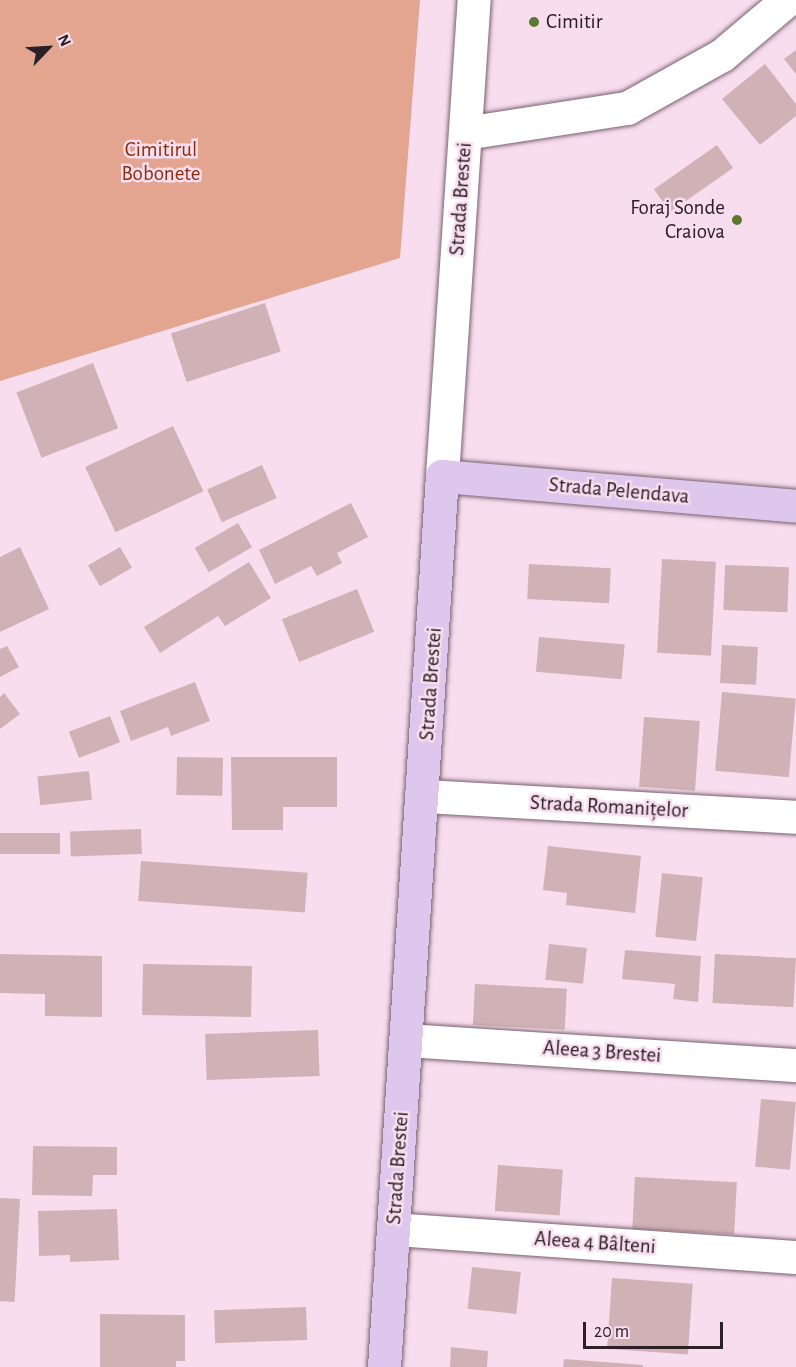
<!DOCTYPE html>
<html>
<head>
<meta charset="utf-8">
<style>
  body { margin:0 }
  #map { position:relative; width:796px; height:1367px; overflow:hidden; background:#f8ddee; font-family:"Alegreya Sans",sans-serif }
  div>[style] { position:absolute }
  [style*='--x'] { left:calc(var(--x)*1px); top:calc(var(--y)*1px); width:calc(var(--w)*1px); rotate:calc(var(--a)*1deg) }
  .green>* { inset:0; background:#e3a490 }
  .building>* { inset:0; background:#d0b1b5; transform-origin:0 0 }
  .roads { filter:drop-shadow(0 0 2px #786170) drop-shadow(0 0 2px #786170) }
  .street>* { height:33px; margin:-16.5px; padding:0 16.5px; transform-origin:16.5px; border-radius:16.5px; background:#fff }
  .secondary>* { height:33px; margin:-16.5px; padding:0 16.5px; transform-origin:16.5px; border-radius:16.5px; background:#fff }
  .primary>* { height:33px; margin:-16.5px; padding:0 16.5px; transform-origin:16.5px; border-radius:16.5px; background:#ddc7ec }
  .dots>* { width:16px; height:16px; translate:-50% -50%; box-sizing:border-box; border:3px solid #f8ddee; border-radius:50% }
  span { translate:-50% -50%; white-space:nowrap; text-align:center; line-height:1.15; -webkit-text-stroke:5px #f8ddee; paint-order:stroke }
  .poi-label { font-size:21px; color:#2a2026 }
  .left { translate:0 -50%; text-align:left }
  .right { translate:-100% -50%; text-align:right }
  .park-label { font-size:21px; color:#8c2f0c }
  .street-label { font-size:21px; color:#2a2026 }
  .north { position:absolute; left:18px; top:18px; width:60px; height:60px; -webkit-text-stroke:4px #f8ddee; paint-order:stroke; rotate:65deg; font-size:16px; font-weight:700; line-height:24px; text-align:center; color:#2a2026 }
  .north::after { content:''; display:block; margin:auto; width:21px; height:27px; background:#2a2026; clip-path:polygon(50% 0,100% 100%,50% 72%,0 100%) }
  .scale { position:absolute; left:583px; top:1322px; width:140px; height:27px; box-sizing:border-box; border:3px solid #2a2026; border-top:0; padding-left:8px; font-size:18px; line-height:21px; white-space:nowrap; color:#2a2026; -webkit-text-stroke:4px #f8ddee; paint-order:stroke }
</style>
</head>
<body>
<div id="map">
  <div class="green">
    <div style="clip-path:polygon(0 0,420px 0,400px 258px,0 381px)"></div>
  </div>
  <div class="building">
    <div style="clip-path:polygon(796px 50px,796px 74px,784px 59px)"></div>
    <div style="clip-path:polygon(765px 64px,796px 104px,796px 116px,760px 145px,722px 99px)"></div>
    <div style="left:717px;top:145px;width:28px;height:77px;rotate:55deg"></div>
    <div style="left:265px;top:303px;width:51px;height:99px;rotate:72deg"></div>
    <div style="left:93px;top:363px;width:70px;height:82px;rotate:69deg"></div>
    <div style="left:173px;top:426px;width:72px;height:97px;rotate:65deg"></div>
    <div style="left:262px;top:465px;width:36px;height:60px;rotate:66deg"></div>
    <div style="clip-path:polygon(351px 503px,368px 537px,337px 553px,342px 563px,317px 576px,311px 566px,275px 584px,259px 550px)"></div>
    <div style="left:238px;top:523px;width:28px;height:50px;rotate:60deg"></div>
    <div style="clip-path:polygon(20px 547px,49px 609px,0 632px,0 557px)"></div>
    <div style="left:120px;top:547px;width:24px;height:37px;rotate:60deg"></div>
    <div style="left:662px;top:559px;width:54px;height:94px;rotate:3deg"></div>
    <div style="clip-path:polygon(249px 562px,271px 598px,225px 626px,218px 616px,160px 653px,144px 627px)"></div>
    <div style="left:529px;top:564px;width:82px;height:35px;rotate:3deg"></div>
    <div style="left:725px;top:565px;width:64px;height:45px;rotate:2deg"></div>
    <div style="left:357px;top:589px;width:46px;height:81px;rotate:68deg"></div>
    <div style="left:539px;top:637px;width:86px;height:35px;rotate:5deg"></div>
    <div style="left:722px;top:645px;width:36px;height:38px;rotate:3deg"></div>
    <div style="clip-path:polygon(7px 646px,19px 667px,0 677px,0 649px)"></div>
    <div style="clip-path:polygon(195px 682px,210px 721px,171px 736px,168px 727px,131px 741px,120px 711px)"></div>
    <div style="left:722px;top:692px;width:74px;height:79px;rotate:5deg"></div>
    <div style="clip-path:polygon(4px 693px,20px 714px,0 729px,0 697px)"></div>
    <div style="left:110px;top:716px;width:28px;height:44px;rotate:69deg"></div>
    <div style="left:644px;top:717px;width:56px;height:70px;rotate:4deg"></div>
    <div style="left:177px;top:757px;width:46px;height:38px;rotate:1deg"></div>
    <div style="clip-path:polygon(231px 757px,337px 757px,337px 807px,283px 807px,283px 830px,232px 830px)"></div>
    <div style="left:89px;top:771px;width:29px;height:52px;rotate:84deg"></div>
    <div style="left:141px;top:829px;width:25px;height:71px;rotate:88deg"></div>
    <div style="left:0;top:833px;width:60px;height:21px"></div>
    <div style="clip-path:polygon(548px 846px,641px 856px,635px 913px,566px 905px,567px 893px,543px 890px)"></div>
    <div style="left:141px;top:861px;width:167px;height:40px;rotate:4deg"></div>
    <div style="left:662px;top:873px;width:41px;height:64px;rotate:6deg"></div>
    <div style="left:549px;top:944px;width:38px;height:36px;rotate:6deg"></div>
    <div style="clip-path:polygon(625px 950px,701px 956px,698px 1002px,673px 999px,675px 984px,622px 979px)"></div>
    <div style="clip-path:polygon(0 954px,102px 956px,102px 1017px,45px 1016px,45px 994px,0 993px)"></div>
    <div style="left:715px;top:954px;width:81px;height:49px;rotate:3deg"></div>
    <div style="left:143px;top:964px;width:109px;height:51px;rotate:1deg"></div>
    <div style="left:475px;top:984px;width:92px;height:41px;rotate:3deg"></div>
    <div style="left:318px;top:1030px;width:46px;height:113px;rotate:88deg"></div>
    <div style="left:761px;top:1099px;width:35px;height:68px;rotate:5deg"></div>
    <div style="clip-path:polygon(33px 1146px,117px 1147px,117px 1175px,93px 1175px,92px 1196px,32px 1195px)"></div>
    <div style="left:498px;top:1165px;width:65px;height:46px;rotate:4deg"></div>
    <div style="left:635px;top:1177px;width:102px;height:52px;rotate:3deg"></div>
    <div style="left:0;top:1198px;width:20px;height:103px;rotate:3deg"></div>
    <div style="clip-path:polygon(117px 1209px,119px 1260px,70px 1262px,70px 1255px,39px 1256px,38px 1211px)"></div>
    <div style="left:472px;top:1267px;width:49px;height:42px;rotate:6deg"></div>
    <div style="left:612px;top:1278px;width:81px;height:71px;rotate:4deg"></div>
    <div style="left:306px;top:1307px;width:33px;height:92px;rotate:88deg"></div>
    <div style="clip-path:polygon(100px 1314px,185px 1315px,185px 1361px,176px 1361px,176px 1367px,100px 1367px)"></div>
    <div style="clip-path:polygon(451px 1347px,488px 1351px,487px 1367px,450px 1367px)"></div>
    <div style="clip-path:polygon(564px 1359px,643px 1365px,643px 1367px,563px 1367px)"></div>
  </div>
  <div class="roads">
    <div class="street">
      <div style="--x:465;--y:133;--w:164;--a:-8.8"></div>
      <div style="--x:627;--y:108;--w:109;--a:-29.2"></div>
      <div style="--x:722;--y:55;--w:85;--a:-40.2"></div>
      <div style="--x:423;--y:796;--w:374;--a:3.2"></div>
      <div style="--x:407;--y:1040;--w:390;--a:3.7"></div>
      <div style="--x:394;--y:1229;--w:403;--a:4"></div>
    </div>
    <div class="secondary">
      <div style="--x:442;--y:476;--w:477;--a:-86.2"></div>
    </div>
    <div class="primary">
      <div style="--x:384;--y:1367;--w:893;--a:-86.28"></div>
      <div style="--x:442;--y:476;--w:355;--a:4.8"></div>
    </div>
  </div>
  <div class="dots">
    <div style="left:534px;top:22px;background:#5d782c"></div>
    <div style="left:737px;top:220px;background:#5d782c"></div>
  </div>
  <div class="poi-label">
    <span class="left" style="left:546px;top:22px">Cimitir</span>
    <span class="right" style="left:725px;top:220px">Foraj Sonde<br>Craiova</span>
  </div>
  <div class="park-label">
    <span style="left:161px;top:162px">Cimitirul<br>Bobonete</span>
  </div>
  <div class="street-label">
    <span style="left:461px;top:199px;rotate:-86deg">Strada Brestei</span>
    <span style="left:619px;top:491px;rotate:5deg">Strada Pelendava</span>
    <span style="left:431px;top:684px;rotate:-86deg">Strada Brestei</span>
    <span style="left:609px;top:807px;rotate:3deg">Strada Romanițelor</span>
    <span style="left:602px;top:1052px;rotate:4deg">Aleea 3 Brestei</span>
    <span style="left:398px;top:1168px;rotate:-86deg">Strada Brestei</span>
    <span style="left:595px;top:1243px;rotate:4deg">Aleea 4 Bâlteni</span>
  </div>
  <div class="north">N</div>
  <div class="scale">20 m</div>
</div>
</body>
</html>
